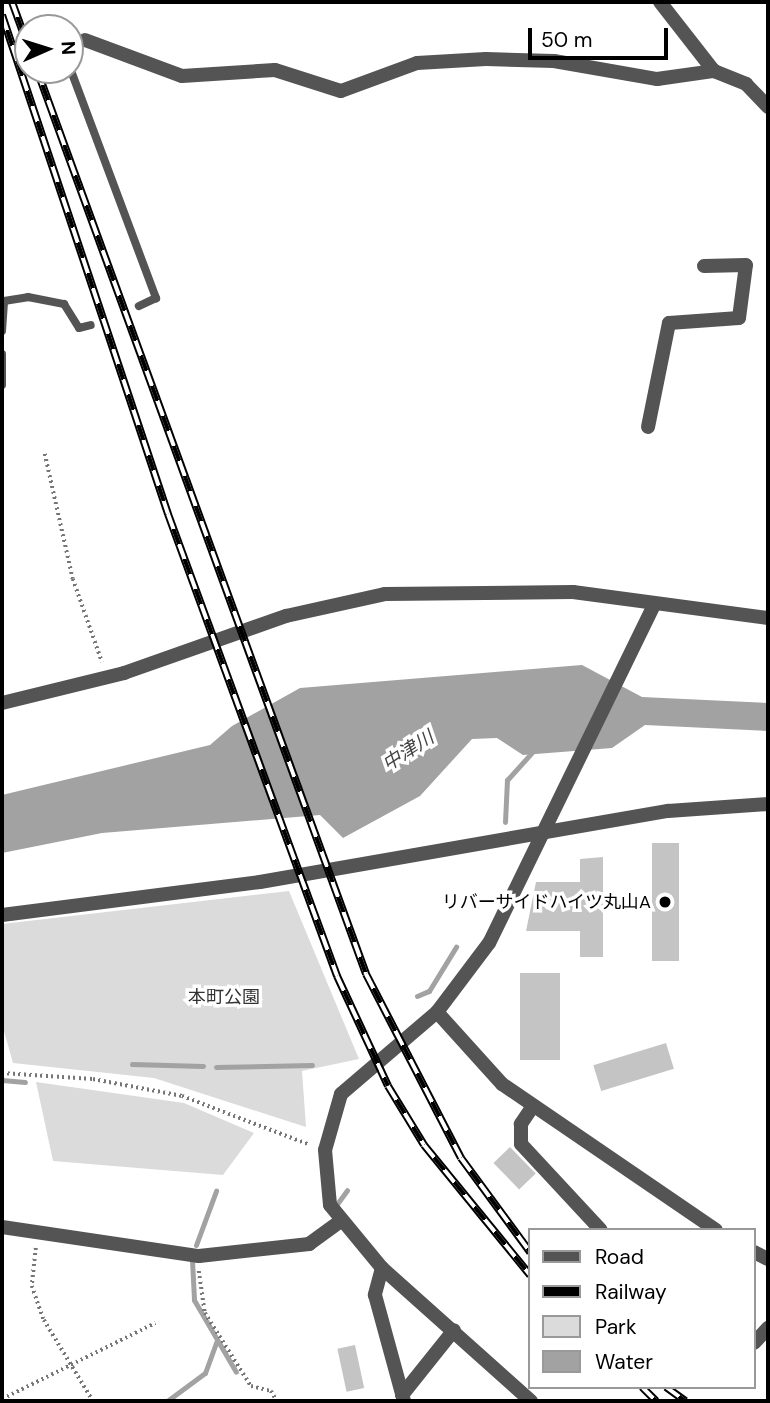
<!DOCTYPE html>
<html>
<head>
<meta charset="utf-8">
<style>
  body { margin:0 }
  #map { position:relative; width:770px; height:1403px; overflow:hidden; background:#fff; font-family:"DM Sans","Noto Sans JP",sans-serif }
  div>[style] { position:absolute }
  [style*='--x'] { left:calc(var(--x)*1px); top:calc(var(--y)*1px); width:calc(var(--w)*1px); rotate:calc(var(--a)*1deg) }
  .green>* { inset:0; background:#dbdbdb }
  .water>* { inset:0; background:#a2a2a2 }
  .stream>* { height:5px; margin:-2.5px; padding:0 2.5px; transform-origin:2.5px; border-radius:2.5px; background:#a2a2a2 }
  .building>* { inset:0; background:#c4c4c4; transform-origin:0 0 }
  .path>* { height:3.5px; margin-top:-1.75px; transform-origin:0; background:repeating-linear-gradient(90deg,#767676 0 2px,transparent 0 5.5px) }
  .service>* { height:8px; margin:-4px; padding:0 4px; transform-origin:4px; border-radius:4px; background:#545454 }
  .minor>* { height:14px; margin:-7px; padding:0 7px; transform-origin:7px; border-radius:7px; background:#545454 }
  .tertiary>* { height:14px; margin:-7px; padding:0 7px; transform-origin:7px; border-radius:7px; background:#545454 }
  .rail>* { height:8px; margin-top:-4px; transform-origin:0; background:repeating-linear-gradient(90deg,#fff 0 16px,#000 0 32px); box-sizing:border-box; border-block:2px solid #000 }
  .dots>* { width:19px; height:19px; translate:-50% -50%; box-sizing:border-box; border:4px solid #fff; border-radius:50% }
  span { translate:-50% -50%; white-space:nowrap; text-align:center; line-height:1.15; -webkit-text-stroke:7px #fff; paint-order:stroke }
  .poi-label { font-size:18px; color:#000 }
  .right { translate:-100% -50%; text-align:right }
  .park-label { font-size:18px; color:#323232 }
  .water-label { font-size:19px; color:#434343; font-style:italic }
  .frame { position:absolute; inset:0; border:4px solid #000; pointer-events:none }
  .legend { position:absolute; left:528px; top:1228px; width:228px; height:161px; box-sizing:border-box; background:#fff; border:2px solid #999; margin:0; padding:9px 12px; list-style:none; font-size:21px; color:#000 }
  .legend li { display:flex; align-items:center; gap:14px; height:35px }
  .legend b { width:35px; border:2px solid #999 }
  .north { position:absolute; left:14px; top:14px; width:70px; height:70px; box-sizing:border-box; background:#fff; border:2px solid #999; border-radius:50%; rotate:87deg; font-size:19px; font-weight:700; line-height:28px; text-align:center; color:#000 }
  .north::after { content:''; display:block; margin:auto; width:24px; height:32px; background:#000; clip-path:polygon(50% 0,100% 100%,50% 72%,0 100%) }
  .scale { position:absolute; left:528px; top:28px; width:140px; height:32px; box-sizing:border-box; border:4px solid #000; border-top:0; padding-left:9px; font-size:21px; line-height:24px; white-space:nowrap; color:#000; -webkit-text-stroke:5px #fff; paint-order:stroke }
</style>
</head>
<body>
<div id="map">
  <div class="green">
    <div style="clip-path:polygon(289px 891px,359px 1059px,302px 1071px,306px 1127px,154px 1078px,13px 1063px,2px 1024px,2px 924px)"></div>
    <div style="clip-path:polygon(36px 1082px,184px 1103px,254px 1133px,223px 1175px,53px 1161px)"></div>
  </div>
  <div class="water">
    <div style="clip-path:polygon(582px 665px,642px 697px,768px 703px,768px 731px,645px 725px,612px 748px,523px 755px,497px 738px,472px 739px,420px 796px,343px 838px,320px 815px,102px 833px,2px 853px,2px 795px,210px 745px,232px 726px,300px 688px)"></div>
  </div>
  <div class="stream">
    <div style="--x:505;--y:822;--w:42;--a:-87.3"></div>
    <div style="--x:507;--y:780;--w:42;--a:-47.9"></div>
    <div style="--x:417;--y:996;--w:13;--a:-23"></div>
    <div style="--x:429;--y:991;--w:52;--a:-58.5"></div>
    <div style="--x:132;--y:1064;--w:71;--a:1.6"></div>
    <div style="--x:216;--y:1067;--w:96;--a:-1.2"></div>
    <div style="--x:2;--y:1080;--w:23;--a:5"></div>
    <div style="--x:337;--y:1204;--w:17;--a:-54"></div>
    <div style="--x:196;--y:1245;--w:58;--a:-69.7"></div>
    <div style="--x:192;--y:1260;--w:40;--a:87.1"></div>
    <div style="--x:194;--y:1300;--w:83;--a:59.7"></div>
    <div style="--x:167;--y:1401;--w:47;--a:-36.4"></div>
    <div style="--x:205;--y:1373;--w:33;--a:-70"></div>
  </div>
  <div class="building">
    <div style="left:652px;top:843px;width:27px;height:118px"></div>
    <div style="clip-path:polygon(603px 857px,603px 957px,580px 957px,580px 931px,526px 931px,536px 882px,580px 882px,580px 859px)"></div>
    <div style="left:520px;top:973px;width:40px;height:87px"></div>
    <div style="left:666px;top:1043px;width:27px;height:76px;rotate:73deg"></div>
    <div style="left:510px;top:1147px;width:37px;height:23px;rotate:46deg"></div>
    <div style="left:355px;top:1345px;width:44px;height:18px;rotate:78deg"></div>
  </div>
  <div class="path">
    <div style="--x:45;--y:454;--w:128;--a:77.4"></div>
    <div style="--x:73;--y:579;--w:88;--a:70.7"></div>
    <div style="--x:2;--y:1073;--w:91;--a:3.8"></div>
    <div style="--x:93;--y:1079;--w:91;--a:10.8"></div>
    <div style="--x:182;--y:1096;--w:137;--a:20.9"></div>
    <div style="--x:36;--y:1248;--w:38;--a:96"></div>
    <div style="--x:32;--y:1286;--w:36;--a:71"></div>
    <div style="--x:44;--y:1320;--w:95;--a:58.8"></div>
    <div style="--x:199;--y:1271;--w:42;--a:81.9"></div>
    <div style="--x:205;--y:1313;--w:86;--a:57.8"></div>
    <div style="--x:251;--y:1386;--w:21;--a:14"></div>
    <div style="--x:271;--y:1391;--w:12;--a:59"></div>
    <div style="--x:2;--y:1399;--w:171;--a:-26.4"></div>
  </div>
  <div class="service">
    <div style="--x:70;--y:44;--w:16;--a:-15"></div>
    <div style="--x:70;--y:68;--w:246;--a:69.5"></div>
    <div style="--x:156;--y:298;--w:19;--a:155"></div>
    <div style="--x:2;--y:331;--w:30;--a:-86"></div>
    <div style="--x:4;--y:301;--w:24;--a:-9"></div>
    <div style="--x:28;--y:297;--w:37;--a:11"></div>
    <div style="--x:64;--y:304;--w:28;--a:58"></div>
    <div style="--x:79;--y:328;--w:12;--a:-14"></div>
    <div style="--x:2;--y:354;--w:31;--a:90"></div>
  </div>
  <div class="minor">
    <div style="--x:660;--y:2;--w:88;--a:52"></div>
    <div style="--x:714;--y:71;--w:35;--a:22"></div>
    <div style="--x:746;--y:84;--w:32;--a:46"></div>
    <div style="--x:85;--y:40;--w:103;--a:20.4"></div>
    <div style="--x:182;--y:76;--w:93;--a:-3.7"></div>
    <div style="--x:275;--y:70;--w:69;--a:17.7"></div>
    <div style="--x:341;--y:91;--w:81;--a:-20.2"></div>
    <div style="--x:417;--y:63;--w:69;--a:-3.3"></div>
    <div style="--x:486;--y:59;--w:68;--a:1.7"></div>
    <div style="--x:554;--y:61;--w:105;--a:9.9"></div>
    <div style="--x:657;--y:79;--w:58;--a:-8"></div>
    <div style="--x:648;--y:427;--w:106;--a:-78.6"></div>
    <div style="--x:669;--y:323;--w:70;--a:-4.1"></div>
    <div style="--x:739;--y:318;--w:53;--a:-82.5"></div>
    <div style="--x:746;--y:265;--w:42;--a:178.6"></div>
    <div style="--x:654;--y:605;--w:376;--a:116"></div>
    <div style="--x:489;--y:943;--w:86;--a:127"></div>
    <div style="--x:437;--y:1012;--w:97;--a:47.9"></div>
    <div style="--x:502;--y:1084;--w:259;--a:34.3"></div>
    <div style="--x:2;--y:915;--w:260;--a:-7.3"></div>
    <div style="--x:260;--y:882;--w:414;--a:-9.9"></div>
    <div style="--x:668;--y:811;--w:100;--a:-4"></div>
    <div style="--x:533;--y:1106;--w:22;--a:124"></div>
    <div style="--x:521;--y:1124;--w:20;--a:90"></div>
    <div style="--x:521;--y:1144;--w:117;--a:47.1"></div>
    <div style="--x:2;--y:1227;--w:199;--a:8.4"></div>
    <div style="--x:199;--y:1256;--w:111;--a:-6.2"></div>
    <div style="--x:309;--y:1244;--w:37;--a:-36"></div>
    <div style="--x:754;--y:1252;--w:16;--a:27"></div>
    <div style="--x:382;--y:1268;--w:28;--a:105"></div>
    <div style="--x:375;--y:1295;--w:110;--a:74.7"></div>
    <div style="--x:754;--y:1343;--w:21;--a:-47"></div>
    <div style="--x:402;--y:1395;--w:83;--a:-51.3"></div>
  </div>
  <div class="tertiary">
    <div style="--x:2;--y:703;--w:126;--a:-13.8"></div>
    <div style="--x:124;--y:673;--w:172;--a:-19.4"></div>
    <div style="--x:286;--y:616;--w:101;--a:-12.5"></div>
    <div style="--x:385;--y:594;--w:188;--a:-0.6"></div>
    <div style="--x:573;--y:592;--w:197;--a:7.6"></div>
    <div style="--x:437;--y:1012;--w:126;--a:139.5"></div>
    <div style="--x:341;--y:1094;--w:58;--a:105.9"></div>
    <div style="--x:325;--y:1150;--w:55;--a:84.8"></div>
    <div style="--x:330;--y:1205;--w:82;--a:50.5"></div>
    <div style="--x:382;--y:1268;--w:200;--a:41.8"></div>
  </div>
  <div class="rail">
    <div style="--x:12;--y:2;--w:47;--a:70"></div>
    <div style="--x:2;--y:15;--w:526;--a:71.6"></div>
    <div style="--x:168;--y:514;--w:492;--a:69.9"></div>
    <div style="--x:337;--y:976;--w:121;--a:65.1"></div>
    <div style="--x:388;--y:1086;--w:69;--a:58.6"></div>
    <div style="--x:424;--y:1145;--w:168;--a:50.8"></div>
    <div style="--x:37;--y:70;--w:962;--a:70"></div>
    <div style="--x:366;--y:974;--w:207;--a:62.7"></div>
    <div style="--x:461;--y:1158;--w:117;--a:53.7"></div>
    <div style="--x:642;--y:1387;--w:20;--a:45"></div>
    <div style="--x:666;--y:1387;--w:24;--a:36"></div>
  </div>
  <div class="dots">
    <div style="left:665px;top:902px;background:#000"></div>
  </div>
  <div class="poi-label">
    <span class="right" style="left:651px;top:902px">リバーサイドハイツ丸山A</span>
  </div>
  <div class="park-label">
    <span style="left:224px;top:997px">本町公園</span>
  </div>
  <div class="water-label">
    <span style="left:408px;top:751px;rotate:-33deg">中津川</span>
  </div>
  <div class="frame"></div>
  <ul class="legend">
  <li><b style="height:9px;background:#545454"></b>Road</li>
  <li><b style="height:9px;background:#000"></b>Railway</li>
  <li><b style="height:19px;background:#dbdbdb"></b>Park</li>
  <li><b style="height:19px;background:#a2a2a2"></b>Water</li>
  </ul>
  <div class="north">N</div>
  <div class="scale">50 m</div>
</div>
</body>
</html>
